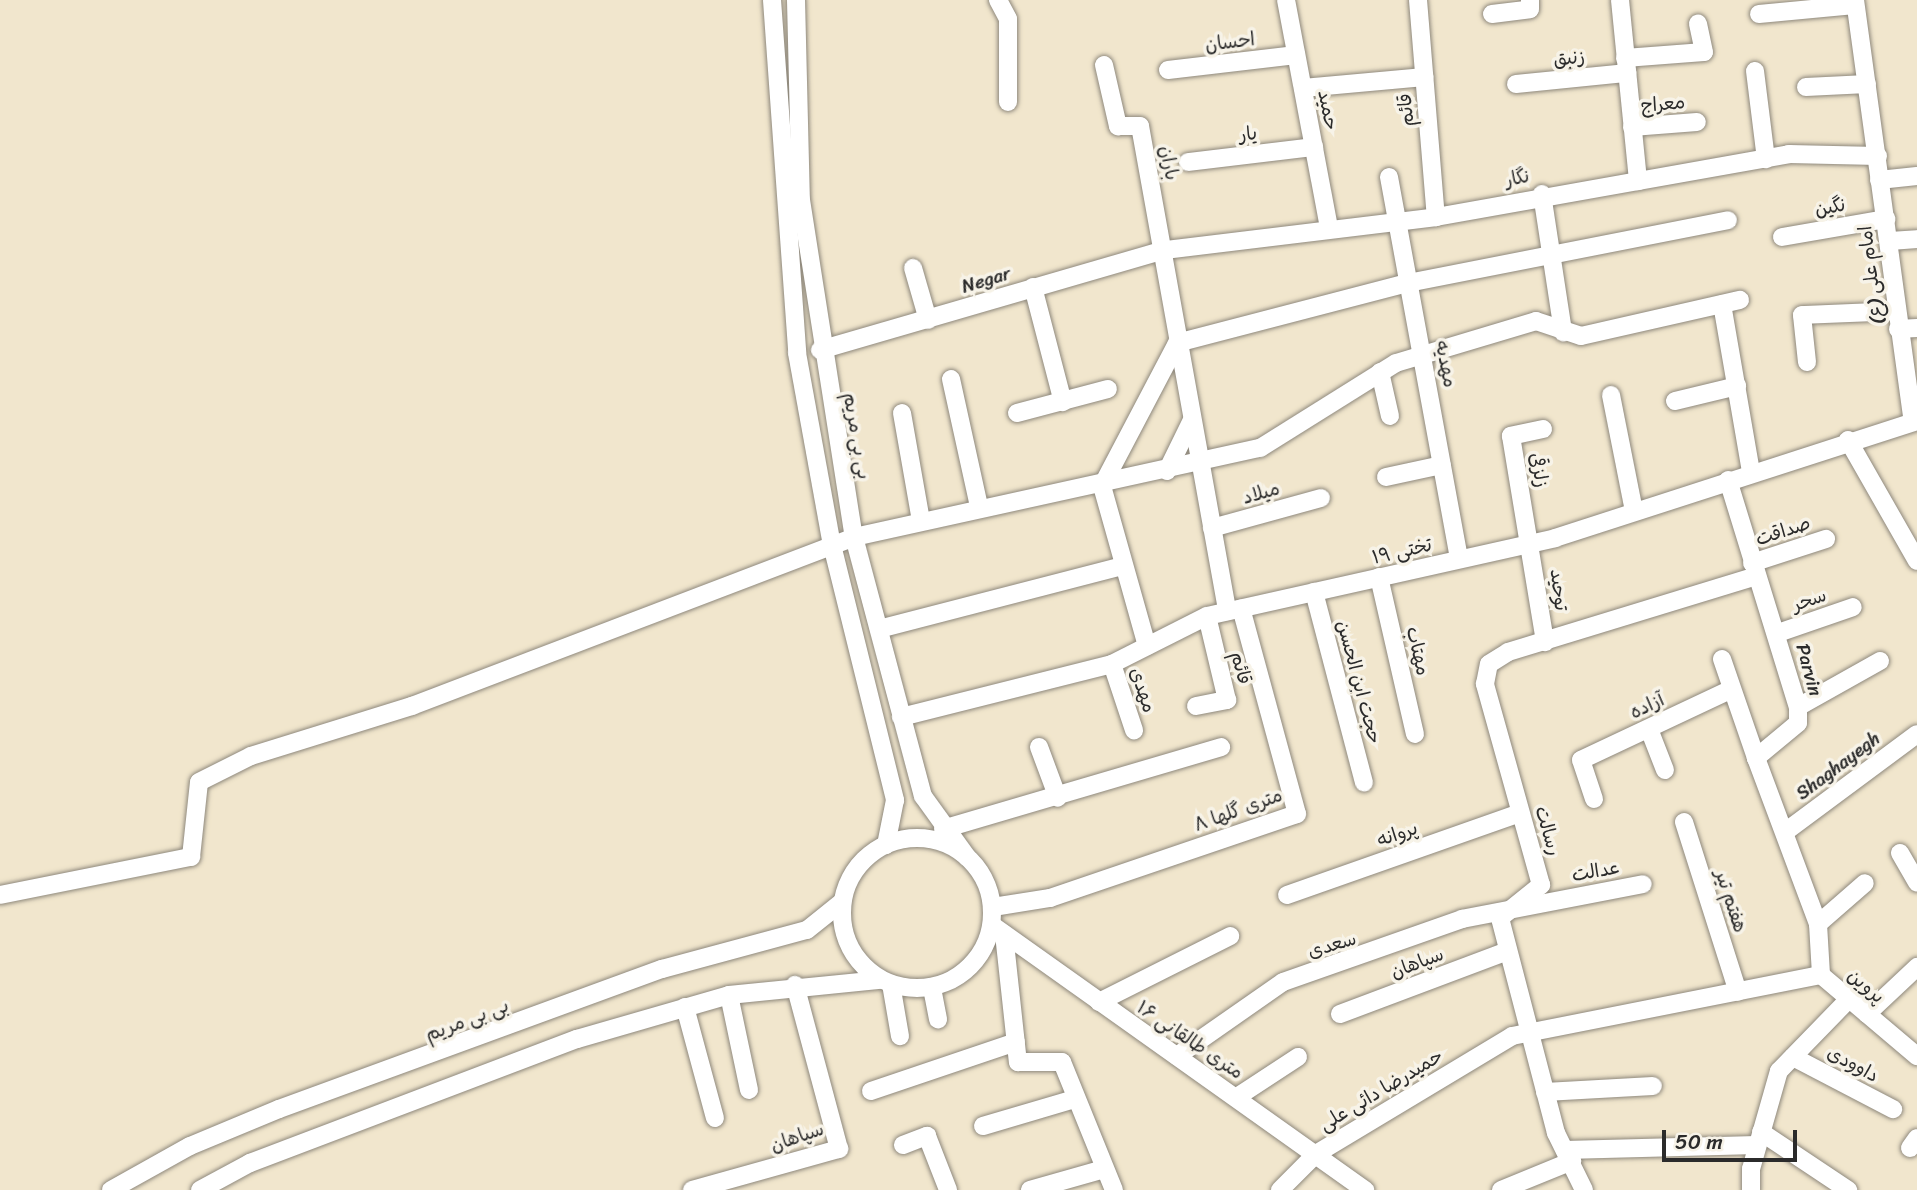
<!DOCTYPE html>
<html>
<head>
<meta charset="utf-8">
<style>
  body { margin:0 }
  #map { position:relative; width:1917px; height:1190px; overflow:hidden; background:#f1e6cd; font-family:Sriracha,"Playpen Sans Arabic",sans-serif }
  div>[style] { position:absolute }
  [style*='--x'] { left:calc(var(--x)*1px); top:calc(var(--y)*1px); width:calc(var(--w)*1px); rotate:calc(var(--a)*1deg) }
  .roads { filter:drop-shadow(0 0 2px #8e887c) drop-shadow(0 0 2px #8e887c) }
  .minor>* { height:18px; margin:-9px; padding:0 9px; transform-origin:9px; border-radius:9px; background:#fff }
  .minor>.ring { margin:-9px; padding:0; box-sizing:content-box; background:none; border:18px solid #fff; border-radius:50% }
  span { translate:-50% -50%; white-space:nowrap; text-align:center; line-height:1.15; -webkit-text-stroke:7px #f7f3e8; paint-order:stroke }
  .street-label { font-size:19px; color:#2b2b2b }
  .scale { position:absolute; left:1662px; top:1130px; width:135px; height:32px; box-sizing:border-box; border:4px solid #2b2b2b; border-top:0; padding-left:9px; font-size:21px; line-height:24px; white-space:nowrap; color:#2b2b2b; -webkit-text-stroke:5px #f7f3e8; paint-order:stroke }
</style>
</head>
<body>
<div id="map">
  <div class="roads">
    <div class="minor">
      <div style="--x:772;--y:0;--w:354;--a:85.9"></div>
      <div style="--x:797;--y:353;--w:195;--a:79.7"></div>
      <div style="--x:832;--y:545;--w:263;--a:76.1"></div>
      <div style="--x:895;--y:800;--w:46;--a:101.3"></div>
      <div style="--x:796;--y:0;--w:200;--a:88.6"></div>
      <div style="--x:801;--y:200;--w:341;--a:81.1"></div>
      <div style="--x:854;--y:537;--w:268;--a:75.1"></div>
      <div style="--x:923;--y:796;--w:75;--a:54.2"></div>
      <div style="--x:998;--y:0;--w:21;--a:62"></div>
      <div style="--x:1008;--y:19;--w:83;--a:90"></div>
      <div style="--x:1286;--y:0;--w:232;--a:79.3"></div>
      <div style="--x:1418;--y:0;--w:218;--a:85.3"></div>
      <div style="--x:1620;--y:0;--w:182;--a:84.3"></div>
      <div style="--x:1855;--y:0;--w:425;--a:82.2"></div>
      <div style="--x:1492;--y:14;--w:38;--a:-7"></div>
      <div style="--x:1530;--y:9;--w:9;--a:-90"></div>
      <div style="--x:1759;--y:14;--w:96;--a:-5.4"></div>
      <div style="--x:1625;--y:58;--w:79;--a:-4.3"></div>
      <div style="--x:1704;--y:52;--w:29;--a:-102"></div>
      <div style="--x:1104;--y:65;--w:63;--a:77.1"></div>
      <div style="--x:1118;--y:126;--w:22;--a:0"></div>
      <div style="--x:1140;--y:126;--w:493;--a:79.8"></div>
      <div style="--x:1168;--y:70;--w:129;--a:-6.7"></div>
      <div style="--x:1755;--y:71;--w:89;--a:82.9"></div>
      <div style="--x:1516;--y:84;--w:112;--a:-5.7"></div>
      <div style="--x:1806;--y:87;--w:61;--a:-2.8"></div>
      <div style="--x:1303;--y:88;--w:122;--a:-5.2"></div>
      <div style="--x:1632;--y:127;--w:65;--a:-4.4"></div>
      <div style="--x:1188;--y:162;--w:127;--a:-6.8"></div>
      <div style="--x:1389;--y:177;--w:388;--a:79.6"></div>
      <div style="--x:1879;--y:180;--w:38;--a:-6"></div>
      <div style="--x:1542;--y:194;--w:140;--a:81.3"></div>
      <div style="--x:1782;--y:237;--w:106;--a:-9.8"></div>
      <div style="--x:1890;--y:241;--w:27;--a:-4"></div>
      <div style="--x:913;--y:268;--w:54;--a:73.9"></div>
      <div style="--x:1033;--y:287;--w:119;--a:75.4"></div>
      <div style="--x:1722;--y:304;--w:170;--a:80.2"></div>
      <div style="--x:1898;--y:329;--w:19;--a:-3"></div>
      <div style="--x:820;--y:350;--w:359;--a:-16.2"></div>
      <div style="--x:1165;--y:250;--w:273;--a:-6.9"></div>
      <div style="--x:1436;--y:217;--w:359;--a:-10.1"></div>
      <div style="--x:1789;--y:154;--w:89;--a:1.3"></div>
      <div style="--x:1807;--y:362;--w:47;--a:-96.1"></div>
      <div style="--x:1802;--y:315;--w:95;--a:-2.4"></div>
      <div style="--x:1380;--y:372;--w:45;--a:77.2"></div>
      <div style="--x:951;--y:379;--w:130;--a:77.6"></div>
      <div style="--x:1611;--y:395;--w:118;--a:78.8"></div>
      <div style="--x:1675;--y:401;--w:64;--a:-13.6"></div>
      <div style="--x:902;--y:413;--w:110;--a:80"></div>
      <div style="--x:1017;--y:413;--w:94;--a:-14.8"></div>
      <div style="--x:1543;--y:429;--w:33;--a:168"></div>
      <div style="--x:1511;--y:436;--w:209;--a:80.6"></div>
      <div style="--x:1848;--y:440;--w:139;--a:60.3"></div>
      <div style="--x:1167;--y:471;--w:57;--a:-63.9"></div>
      <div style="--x:1386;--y:477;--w:57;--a:-12.1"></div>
      <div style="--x:1728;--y:480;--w:238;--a:72.9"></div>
      <div style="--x:1798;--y:707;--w:16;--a:90"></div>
      <div style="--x:1798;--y:723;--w:55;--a:140.2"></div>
      <div style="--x:1756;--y:758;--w:177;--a:69.5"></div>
      <div style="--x:1818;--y:924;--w:51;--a:86.6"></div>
      <div style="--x:1821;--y:975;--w:126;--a:40.2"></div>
      <div style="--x:1212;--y:528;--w:113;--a:-15.4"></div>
      <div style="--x:1752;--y:563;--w:78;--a:-18"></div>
      <div style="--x:1379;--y:577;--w:161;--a:77.1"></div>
      <div style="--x:1314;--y:592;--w:197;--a:75.3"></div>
      <div style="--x:879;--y:629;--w:251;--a:-14.5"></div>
      <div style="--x:1778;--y:633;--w:79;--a:-19.1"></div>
      <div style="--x:1147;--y:646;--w:166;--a:-105.7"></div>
      <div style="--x:1102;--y:486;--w:161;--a:-62.3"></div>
      <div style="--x:1177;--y:343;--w:239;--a:-14.6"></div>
      <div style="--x:1408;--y:283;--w:326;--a:-11.1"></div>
      <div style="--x:1722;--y:659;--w:105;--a:71"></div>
      <div style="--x:1112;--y:664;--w:70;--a:71.6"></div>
      <div style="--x:1196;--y:706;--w:32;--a:-11"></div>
      <div style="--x:1227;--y:700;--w:86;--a:-103.4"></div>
      <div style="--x:1798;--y:707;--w:94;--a:-29.3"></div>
      <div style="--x:901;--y:717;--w:218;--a:-14.1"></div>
      <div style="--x:1112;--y:664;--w:106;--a:-26.8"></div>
      <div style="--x:1207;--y:616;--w:357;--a:-12.6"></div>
      <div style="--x:1555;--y:538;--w:380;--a:-17.9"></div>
      <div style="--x:1649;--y:729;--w:44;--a:68.7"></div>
      <div style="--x:1039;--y:747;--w:54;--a:69.6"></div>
      <div style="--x:1594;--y:799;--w:41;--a:-108.4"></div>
      <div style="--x:1581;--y:760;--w:165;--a:-25.2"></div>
      <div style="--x:1684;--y:822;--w:178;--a:72.4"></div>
      <div style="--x:943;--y:829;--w:290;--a:-16.4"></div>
      <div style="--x:1785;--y:832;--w:164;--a:-36.6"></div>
      <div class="ring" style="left:842px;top:838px;width:132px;height:132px"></div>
      <div style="--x:1900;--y:853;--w:34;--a:60"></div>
      <div style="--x:0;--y:895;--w:195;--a:-11.3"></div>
      <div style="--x:191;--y:857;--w:75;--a:-83.9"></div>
      <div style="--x:199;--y:782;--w:58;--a:-26.6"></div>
      <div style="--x:251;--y:756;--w:169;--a:-17.3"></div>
      <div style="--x:412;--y:706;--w:473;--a:-20.9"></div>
      <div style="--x:854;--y:537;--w:416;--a:-12.4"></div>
      <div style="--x:1260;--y:448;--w:160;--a:-32"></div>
      <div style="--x:1396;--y:363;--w:146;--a:-16.7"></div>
      <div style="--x:1536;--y:321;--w:47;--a:18.4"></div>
      <div style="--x:1581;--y:336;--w:163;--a:-12.8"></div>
      <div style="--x:1287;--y:895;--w:247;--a:-19.4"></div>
      <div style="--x:993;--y:907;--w:58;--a:-9"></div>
      <div style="--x:1050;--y:898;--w:261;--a:-18.8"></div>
      <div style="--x:1297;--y:814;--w:213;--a:-105.2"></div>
      <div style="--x:1818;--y:924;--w:62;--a:-41.1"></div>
      <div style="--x:992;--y:925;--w:458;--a:35.4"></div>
      <div style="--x:1004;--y:934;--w:129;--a:83.8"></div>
      <div style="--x:1018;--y:1062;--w:44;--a:0"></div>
      <div style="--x:1062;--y:1062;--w:138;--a:67.9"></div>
      <div style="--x:891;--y:984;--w:53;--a:80.2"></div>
      <div style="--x:932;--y:988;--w:32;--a:79"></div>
      <div style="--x:729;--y:995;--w:97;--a:78.1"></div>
      <div style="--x:1099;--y:1002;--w:147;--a:-26.7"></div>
      <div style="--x:685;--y:1007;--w:115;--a:74.9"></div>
      <div style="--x:1340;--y:1014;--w:179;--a:-20.6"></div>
      <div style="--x:1867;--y:1014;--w:69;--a:-43.2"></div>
      <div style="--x:1177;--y:1056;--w:129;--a:-34.9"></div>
      <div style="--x:1283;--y:982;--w:190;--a:-19.4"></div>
      <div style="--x:1462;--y:919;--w:184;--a:-10.9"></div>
      <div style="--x:1793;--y:1057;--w:113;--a:27.5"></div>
      <div style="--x:871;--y:1091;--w:153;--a:-18.7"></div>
      <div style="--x:1545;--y:1092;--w:108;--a:-3.2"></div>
      <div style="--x:1237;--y:1097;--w:73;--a:-33.3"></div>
      <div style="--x:983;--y:1126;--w:95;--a:-16.5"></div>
      <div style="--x:1761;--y:1132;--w:105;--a:33.7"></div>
      <div style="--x:903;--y:1145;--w:26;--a:-21"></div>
      <div style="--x:927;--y:1136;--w:58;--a:68.7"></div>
      <div style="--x:1910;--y:1148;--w:12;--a:-55"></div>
      <div style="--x:1565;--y:1150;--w:192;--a:-1.5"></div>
      <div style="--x:111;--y:1190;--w:90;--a:-29.1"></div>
      <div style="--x:190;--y:1146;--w:96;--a:-22.6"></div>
      <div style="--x:279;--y:1109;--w:408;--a:-20.1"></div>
      <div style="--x:662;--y:969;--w:150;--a:-15.1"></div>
      <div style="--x:807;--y:930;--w:45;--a:-38.7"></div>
      <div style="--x:200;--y:1190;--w:57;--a:-28.4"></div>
      <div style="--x:250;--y:1163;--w:350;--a:-20.8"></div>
      <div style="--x:577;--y:1039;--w:158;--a:-16.1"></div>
      <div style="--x:729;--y:995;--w:152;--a:-5.7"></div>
      <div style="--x:692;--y:1190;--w:153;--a:-15.6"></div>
      <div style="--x:839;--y:1149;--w:170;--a:-105"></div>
      <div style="--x:1030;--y:1190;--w:77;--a:-15.8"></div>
      <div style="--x:1280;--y:1190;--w:51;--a:-45"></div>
      <div style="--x:1316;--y:1154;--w:229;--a:-31"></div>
      <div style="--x:1512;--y:1036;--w:315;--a:-11.2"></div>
      <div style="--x:1501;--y:1190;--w:77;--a:-22.2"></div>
      <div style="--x:1584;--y:1190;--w:64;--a:-116.2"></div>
      <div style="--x:1556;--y:1133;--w:222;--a:-104.6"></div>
      <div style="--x:1500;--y:918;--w:53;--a:-38.8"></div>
      <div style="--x:1541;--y:885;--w:209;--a:-105.6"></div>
      <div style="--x:1485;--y:684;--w:20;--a:-79"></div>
      <div style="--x:1489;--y:664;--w:22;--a:-32"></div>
      <div style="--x:1508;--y:652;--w:259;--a:-17"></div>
      <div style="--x:1751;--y:1190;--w:21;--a:-90"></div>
      <div style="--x:1751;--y:1169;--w:102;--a:-74.1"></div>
      <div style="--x:1779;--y:1071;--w:100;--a:-45.8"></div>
    </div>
  </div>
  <div class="street-label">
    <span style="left:1230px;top:42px;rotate:-7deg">احسان</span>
    <span style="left:1569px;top:58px;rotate:-6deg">زنبق</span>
    <span style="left:1663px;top:104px;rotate:-5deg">معراج</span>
    <span style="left:1328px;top:110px;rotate:79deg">حمید</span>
    <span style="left:1406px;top:110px;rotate:-95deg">قائم</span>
    <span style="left:1248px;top:134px;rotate:-7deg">یار</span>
    <span style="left:1169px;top:163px;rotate:79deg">باران</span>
    <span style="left:1517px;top:178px;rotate:-12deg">نگار</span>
    <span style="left:1830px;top:207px;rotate:-10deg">نگین</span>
    <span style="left:1871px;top:275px;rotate:-97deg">امام علی (ع)</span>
    <span style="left:986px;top:280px;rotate:-17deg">Negar</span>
    <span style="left:1446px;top:364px;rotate:79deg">مهدیه</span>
    <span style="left:857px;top:436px;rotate:80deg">بی بی مریم</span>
    <span style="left:1539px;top:470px;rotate:79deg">زلزقی</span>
    <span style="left:1261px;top:493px;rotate:-16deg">میلاد</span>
    <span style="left:1783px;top:531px;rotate:-18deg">صداقت</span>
    <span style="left:1402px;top:551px;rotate:-13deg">تختی ۱۹</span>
    <span style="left:1559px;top:590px;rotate:83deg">توحید</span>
    <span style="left:1809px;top:600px;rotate:-19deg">سحر</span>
    <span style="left:1418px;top:651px;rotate:77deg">مهتاب</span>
    <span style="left:1241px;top:668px;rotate:76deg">قائم</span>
    <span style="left:1809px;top:670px;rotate:75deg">Parvin</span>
    <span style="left:1359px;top:682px;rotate:75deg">حجت ابن الحسن</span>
    <span style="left:1143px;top:690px;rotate:72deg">مهدی</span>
    <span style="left:1647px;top:706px;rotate:-25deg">آزاده</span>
    <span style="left:1838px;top:766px;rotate:-37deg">Shaghayegh</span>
    <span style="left:1238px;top:810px;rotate:-20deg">۸ متری گلها</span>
    <span style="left:1548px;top:831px;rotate:74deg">رسالت</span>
    <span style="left:1397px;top:834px;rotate:-19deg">پروانه</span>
    <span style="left:1596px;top:871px;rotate:-10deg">عدالت</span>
    <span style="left:1731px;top:901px;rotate:72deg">هفتم تیر</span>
    <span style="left:1332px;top:945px;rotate:-17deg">سعدی</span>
    <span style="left:1417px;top:963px;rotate:-21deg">سپاهان</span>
    <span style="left:1866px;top:986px;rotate:40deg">پروین</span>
    <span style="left:467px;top:1020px;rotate:-21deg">بی بی مریم</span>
    <span style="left:1190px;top:1040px;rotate:34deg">۱۶ متری طالقانی</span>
    <span style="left:1853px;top:1064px;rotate:28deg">داوودی</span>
    <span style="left:1381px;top:1090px;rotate:-31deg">حمیدرضا دائی علی</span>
    <span style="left:797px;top:1137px;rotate:-19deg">سپاهان</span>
  </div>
  <div class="scale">50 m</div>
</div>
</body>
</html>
